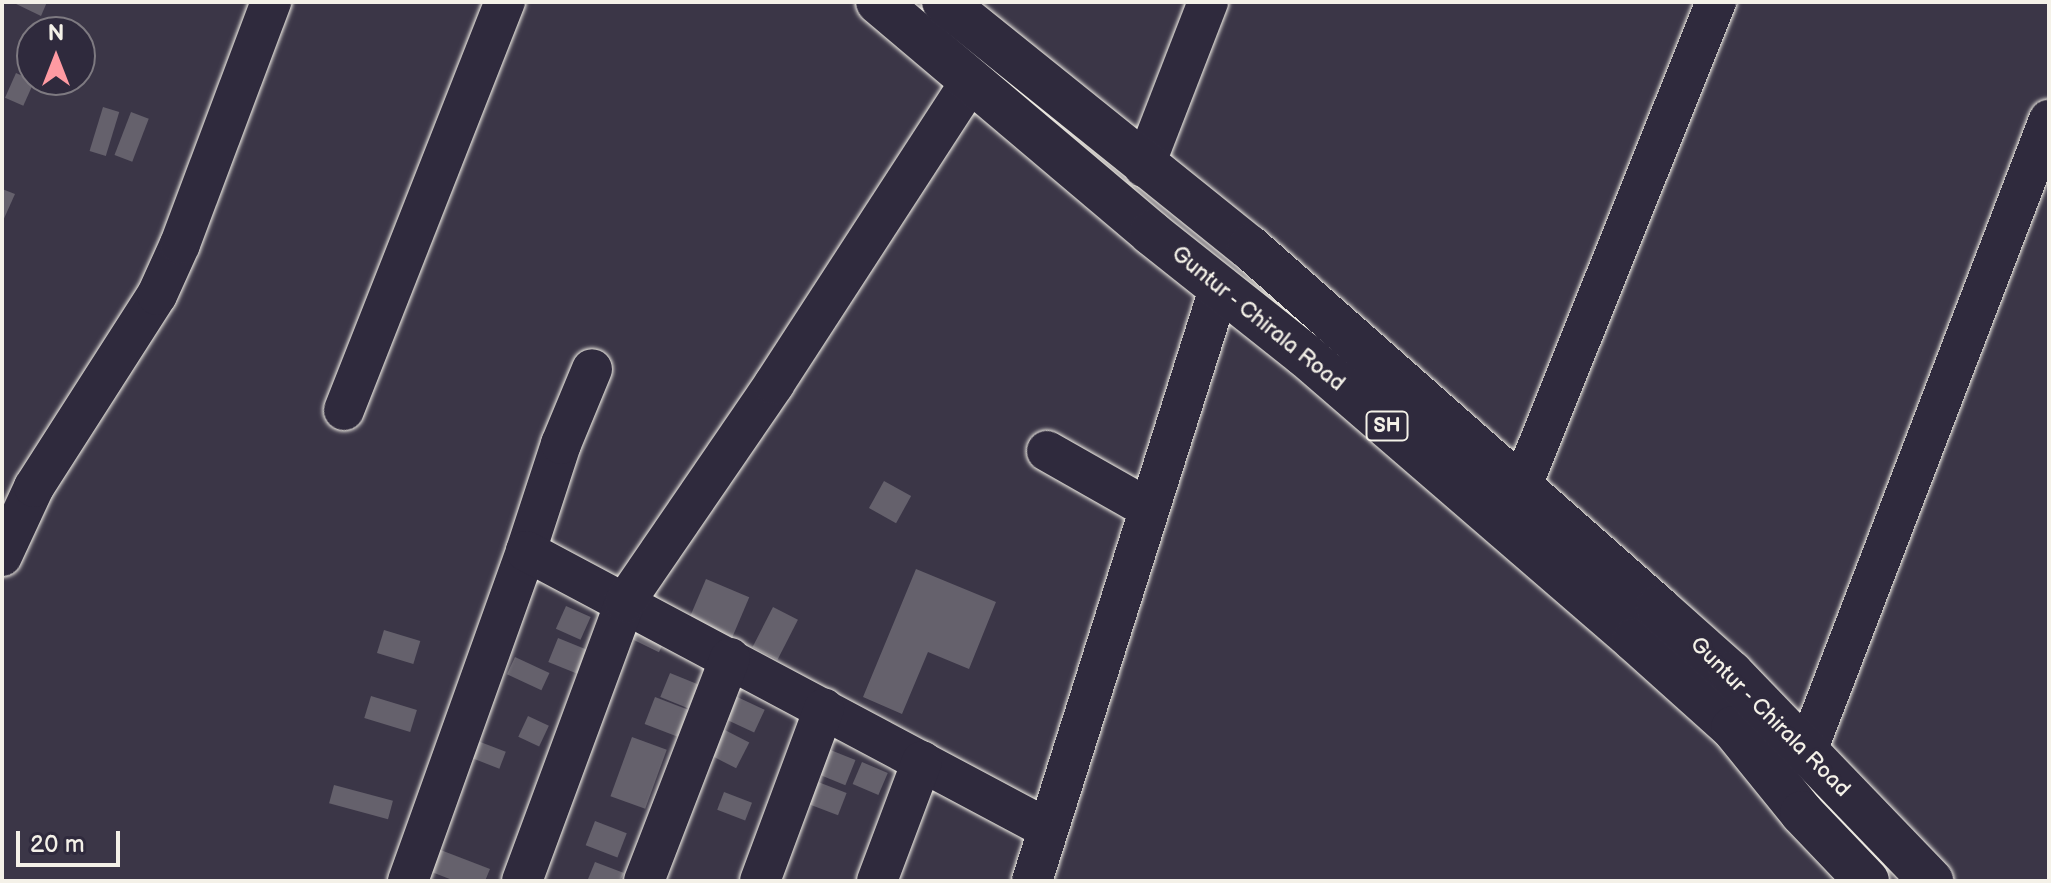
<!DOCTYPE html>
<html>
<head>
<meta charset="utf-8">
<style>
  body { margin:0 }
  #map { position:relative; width:2051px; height:883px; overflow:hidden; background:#3b3647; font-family:"Balsamiq Sans",sans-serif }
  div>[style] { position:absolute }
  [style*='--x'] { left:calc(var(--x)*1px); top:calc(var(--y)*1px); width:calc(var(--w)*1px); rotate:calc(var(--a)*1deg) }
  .building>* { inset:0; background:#65616c; transform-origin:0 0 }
  .roads { filter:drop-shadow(0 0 2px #f4f1e8) drop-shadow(0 0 2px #f4f1e8) }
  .street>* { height:40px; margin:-20px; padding:0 20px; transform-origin:20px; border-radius:20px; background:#2f2a3d }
  .primary>* { height:44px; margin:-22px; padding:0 22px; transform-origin:22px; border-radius:22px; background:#2f2a3d }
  span { translate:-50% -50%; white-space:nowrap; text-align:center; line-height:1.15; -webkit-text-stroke:7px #2f2a3d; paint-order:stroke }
  .shield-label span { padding:2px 6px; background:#2f2a3d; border:2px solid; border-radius:6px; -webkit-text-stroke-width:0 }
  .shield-label { font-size:20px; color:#f4f1e8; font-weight:700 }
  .street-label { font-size:22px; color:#f4f1e8 }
  .frame { position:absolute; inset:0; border:4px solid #f4f1e8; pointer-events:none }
  .north { position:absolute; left:16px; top:16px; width:80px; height:80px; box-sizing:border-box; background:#2f2a3d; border:2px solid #7e7a81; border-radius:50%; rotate:0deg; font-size:22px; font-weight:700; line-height:32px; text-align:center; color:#f4f1e8 }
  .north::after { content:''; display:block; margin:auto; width:28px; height:36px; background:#ff9aa2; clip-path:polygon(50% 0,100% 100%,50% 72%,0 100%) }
  .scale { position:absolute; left:16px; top:831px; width:104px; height:36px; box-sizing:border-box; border:4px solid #f4f1e8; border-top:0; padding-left:10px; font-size:24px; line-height:28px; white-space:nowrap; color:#f4f1e8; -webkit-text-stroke:6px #2f2a3d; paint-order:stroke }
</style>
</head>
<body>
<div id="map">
  <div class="building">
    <div style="clip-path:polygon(12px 2px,47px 2px,41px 16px)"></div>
    <div style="left:16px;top:73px;width:20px;height:27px;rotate:24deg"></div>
    <div style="left:103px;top:107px;width:17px;height:46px;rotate:17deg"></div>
    <div style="left:131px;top:112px;width:19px;height:46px;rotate:21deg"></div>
    <div style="clip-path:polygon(2px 189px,15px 194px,2px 223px)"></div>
    <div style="left:884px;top:481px;width:31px;height:31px;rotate:29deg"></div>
    <div style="clip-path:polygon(916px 569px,996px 602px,969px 669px,928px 652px,902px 714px,863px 697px)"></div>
    <div style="left:706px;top:579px;width:47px;height:44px;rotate:23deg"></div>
    <div style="left:566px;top:606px;width:27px;height:25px;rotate:24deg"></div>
    <div style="left:773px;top:607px;width:28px;height:45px;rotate:27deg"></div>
    <div style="left:634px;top:619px;width:37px;height:19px;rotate:26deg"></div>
    <div style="left:384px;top:630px;width:38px;height:24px;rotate:17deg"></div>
    <div style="left:558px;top:638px;width:38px;height:26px;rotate:22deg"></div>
    <div style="left:515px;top:657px;width:38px;height:19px;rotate:25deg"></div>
    <div style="left:670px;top:673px;width:40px;height:26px;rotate:22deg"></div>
    <div style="left:733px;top:695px;width:35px;height:25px;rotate:25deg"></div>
    <div style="left:371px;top:696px;width:48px;height:23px;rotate:17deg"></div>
    <div style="left:655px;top:697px;width:39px;height:29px;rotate:21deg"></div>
    <div style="left:528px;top:716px;width:23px;height:23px;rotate:25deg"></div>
    <div style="left:719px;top:727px;width:34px;height:29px;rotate:27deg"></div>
    <div style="left:632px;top:737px;width:37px;height:63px;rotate:20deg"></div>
    <div style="left:475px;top:740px;width:33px;height:18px;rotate:21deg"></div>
    <div style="left:823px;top:747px;width:35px;height:27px;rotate:22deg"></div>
    <div style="left:862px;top:762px;width:28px;height:24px;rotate:23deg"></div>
    <div style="left:813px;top:780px;width:36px;height:24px;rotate:21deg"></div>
    <div style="left:334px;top:785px;width:61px;height:19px;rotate:15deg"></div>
    <div style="left:724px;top:792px;width:30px;height:19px;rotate:21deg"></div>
    <div style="left:595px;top:821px;width:34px;height:26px;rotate:21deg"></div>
    <div style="clip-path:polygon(438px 849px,490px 869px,485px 881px,455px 881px,429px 871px)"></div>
    <div style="clip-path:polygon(595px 862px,624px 873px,620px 881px,588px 879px)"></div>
  </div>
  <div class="roads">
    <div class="street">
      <div style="--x:1144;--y:167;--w:177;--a:-68.8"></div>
      <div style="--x:344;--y:410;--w:439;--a:-68.5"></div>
      <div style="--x:1047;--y:451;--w:117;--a:29.6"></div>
      <div style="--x:1521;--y:488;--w:524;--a:-68.14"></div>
      <div style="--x:526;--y:551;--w:113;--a:-71.9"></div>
      <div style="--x:561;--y:444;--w:81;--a:-67.5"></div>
      <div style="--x:2;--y:556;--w:76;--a:-65.1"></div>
      <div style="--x:34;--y:487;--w:228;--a:-57.4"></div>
      <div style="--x:157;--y:295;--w:56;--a:-65.7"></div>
      <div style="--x:180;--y:244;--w:259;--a:-69.4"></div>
      <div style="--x:1807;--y:751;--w:676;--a:-69.02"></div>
      <div style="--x:408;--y:881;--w:350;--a:-70.3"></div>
      <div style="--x:526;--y:551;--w:591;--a:28.04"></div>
      <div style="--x:522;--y:881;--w:297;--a:-69.7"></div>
      <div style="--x:625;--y:602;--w:264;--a:-55.6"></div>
      <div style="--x:774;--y:384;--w:361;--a:-57"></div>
      <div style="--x:644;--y:881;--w:239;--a:-68.9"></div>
      <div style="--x:760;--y:881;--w:184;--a:-69.6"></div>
      <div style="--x:877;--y:881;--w:128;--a:-69.4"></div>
      <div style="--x:1032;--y:881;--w:624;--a:-72.47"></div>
    </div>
    <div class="primary">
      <div style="--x:878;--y:2;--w:358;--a:40.2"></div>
      <div style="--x:1151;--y:233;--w:196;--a:38.4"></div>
      <div style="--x:1305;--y:355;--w:436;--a:40.8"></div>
      <div style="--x:1635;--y:640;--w:132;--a:41.9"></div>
      <div style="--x:1733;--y:728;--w:109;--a:50.9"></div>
      <div style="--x:1802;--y:813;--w:94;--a:46.3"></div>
      <div style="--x:944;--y:2;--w:391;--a:38.8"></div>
      <div style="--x:1249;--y:247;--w:546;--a:41.43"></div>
      <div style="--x:1658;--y:608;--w:98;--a:41.7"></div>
      <div style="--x:1731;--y:673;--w:289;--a:46.1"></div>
    </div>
  </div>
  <div class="shield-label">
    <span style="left:1387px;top:426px">SH</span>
  </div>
  <div class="street-label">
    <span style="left:1258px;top:319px;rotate:39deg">Guntur - Chirala Road</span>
    <span style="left:1770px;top:717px;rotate:45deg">Guntur - Chirala Road</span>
  </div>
  <div class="frame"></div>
  <div class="north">N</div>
  <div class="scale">20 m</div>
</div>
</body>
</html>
